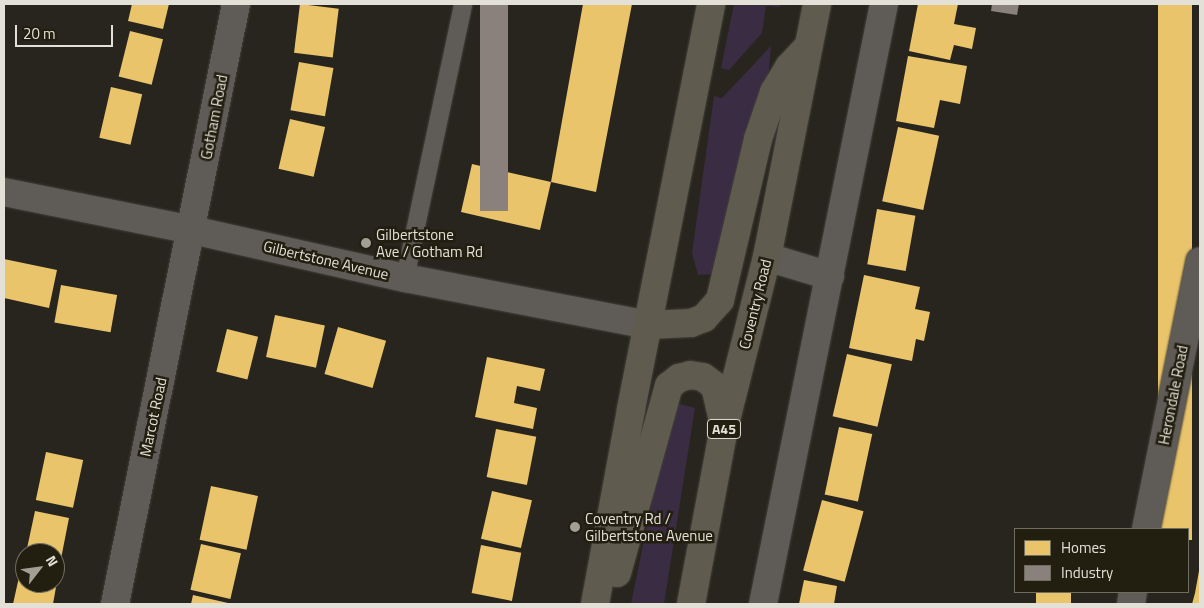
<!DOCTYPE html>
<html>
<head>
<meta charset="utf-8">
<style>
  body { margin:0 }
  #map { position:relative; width:1204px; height:608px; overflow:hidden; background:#28251e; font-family:"Titillium Web",sans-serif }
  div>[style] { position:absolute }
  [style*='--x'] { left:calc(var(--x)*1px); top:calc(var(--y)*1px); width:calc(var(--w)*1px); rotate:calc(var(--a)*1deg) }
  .green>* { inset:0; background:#3a2c43 }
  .homes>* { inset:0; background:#e9c46a; transform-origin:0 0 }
  .industry>* { inset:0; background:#8a817c; transform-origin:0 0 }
  .roads { filter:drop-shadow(0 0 1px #42403a) drop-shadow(0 0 1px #42403a) }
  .lane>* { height:18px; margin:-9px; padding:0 9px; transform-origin:9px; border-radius:9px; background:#5f5c57 }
  .street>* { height:28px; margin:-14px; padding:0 14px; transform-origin:14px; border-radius:14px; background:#5f5c57 }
  .highway>* { height:28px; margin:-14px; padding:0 14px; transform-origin:14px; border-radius:14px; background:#5f5c4f }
  .dots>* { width:14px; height:14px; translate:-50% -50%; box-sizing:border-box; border:2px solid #221e10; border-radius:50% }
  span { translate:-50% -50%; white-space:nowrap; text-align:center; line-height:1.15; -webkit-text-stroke:5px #221e10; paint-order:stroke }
  .shield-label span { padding:1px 4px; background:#221e10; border:1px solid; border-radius:4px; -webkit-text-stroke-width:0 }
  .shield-label { font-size:14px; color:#e3e0d7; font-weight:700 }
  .street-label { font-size:15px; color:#e3e0d7 }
  .poi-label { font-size:15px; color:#e3e0d7 }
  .left { translate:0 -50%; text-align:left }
  .frame { position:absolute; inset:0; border:5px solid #e3e0d7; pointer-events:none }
  .legend { position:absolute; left:1014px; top:528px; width:175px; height:65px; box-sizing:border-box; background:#221e10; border:1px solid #6f6c60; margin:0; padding:6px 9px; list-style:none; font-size:15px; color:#e3e0d7 }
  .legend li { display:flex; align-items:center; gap:10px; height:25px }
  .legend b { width:25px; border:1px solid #6f6c60 }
  .north { position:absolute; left:15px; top:543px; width:50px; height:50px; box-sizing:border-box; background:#221e10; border:1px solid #6f6c60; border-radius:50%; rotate:60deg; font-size:14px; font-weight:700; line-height:20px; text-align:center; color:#e3e0d7 }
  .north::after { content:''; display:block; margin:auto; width:18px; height:22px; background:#a29f96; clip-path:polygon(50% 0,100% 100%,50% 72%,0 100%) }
  .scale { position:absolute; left:15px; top:25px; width:98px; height:22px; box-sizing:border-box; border:2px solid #e3e0d7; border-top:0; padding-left:6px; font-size:15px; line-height:18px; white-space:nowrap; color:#e3e0d7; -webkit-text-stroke:4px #221e10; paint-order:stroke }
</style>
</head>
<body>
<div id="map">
  <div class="green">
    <div style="clip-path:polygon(734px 4px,781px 4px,780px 7px,766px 6px,762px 33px,729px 70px,721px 68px)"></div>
    <div style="clip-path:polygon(771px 46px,768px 80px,713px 274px,698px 275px,692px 253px,714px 96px,722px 98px)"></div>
    <div style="clip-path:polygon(676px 403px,695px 408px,664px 604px,631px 604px,654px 491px)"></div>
  </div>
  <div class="homes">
    <div style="clip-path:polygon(132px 4px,169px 4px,163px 29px,128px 21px)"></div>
    <div style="left:300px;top:4px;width:39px;height:49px;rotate:7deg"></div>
    <div style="clip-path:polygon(583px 4px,632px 4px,596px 192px,551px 182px,540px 230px,461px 212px,472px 164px,551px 182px)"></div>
    <div style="clip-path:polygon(918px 4px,958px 4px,954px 24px,976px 28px,972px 49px,954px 45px,950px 60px,909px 51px)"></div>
    <div style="left:1158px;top:4px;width:34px;height:536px"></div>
    <div style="left:130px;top:31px;width:34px;height:47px;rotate:14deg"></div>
    <div style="clip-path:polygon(908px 56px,967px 66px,960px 104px,940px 100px,934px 128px,896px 121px)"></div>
    <div style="left:299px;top:62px;width:35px;height:49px;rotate:10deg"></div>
    <div style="left:111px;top:87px;width:32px;height:52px;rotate:13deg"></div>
    <div style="left:290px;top:119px;width:36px;height:51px;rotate:13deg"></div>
    <div style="left:898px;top:127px;width:42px;height:76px;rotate:12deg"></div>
    <div style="left:877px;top:209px;width:39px;height:56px;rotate:10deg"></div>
    <div style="clip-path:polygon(4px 259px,57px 270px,49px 308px,4px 298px)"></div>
    <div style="clip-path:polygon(864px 275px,920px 287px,915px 309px,930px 312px,924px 341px,916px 339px,912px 361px,849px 348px)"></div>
    <div style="left:61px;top:285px;width:57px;height:38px;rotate:10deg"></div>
    <div style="left:275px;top:315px;width:51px;height:43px;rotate:12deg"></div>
    <div style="left:338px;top:327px;width:50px;height:49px;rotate:16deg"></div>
    <div style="left:227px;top:329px;width:32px;height:44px;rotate:14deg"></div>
    <div style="left:847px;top:354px;width:46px;height:64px;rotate:13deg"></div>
    <div style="clip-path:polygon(487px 357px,545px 369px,540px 391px,517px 386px,514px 403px,537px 408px,533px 429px,475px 417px)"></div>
    <div style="left:839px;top:427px;width:34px;height:69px;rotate:12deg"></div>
    <div style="left:496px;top:429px;width:41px;height:49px;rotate:11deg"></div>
    <div style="left:46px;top:452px;width:38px;height:49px;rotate:12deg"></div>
    <div style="left:211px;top:486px;width:48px;height:55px;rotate:12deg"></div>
    <div style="left:492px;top:491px;width:41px;height:49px;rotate:13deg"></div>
    <div style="left:822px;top:500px;width:43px;height:73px;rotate:15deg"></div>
    <div style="clip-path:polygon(35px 511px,69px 518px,59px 569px,55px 568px,55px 553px,26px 553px)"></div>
    <div style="left:201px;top:544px;width:41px;height:47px;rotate:13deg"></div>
    <div style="left:481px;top:545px;width:41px;height:49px;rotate:11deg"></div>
    <div style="clip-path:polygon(21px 568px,25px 569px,25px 583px,55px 583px,55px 576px,58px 576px,53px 604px,13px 604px)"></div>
    <div style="clip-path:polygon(1199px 571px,1200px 604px,1192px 604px,1195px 593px)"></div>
    <div style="clip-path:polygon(804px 580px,837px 586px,834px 604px,799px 604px)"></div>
    <div style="left:1036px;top:592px;width:35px;height:12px"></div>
    <div style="clip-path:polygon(193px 595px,228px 603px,228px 604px,191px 604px)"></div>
  </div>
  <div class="industry">
    <div style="left:480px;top:4px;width:28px;height:207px"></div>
    <div style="clip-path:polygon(992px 4px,1019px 4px,1017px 15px,991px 11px)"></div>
  </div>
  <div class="roads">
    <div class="lane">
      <div style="--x:405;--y:278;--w:280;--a:-78"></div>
    </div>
    <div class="street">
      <div style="--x:4;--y:192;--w:192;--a:11.4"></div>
      <div style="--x:192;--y:230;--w:218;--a:12.7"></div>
      <div style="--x:405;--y:278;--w:248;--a:10.9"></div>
      <div style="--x:767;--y:257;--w:66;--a:16.8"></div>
      <div style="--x:1146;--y:529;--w:273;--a:-78.6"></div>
      <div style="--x:115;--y:604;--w:612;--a:-78.6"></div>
      <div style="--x:763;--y:604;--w:612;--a:-78.6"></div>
      <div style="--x:1131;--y:604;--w:12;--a:-81"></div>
    </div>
    <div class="highway">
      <div style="--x:648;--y:325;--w:43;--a:-2.7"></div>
      <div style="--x:691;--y:323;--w:14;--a:-21"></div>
      <div style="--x:704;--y:318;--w:24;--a:-48"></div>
      <div style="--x:720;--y:300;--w:165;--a:-76.7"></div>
      <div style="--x:758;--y:139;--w:50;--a:-71.2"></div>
      <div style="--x:774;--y:92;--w:29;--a:-59"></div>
      <div style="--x:789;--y:67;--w:25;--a:-47"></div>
      <div style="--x:617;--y:573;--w:194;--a:-74.5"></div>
      <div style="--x:669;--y:386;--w:13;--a:-39"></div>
      <div style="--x:679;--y:378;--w:11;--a:-15"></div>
      <div style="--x:690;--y:375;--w:13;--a:9"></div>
      <div style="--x:703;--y:377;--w:15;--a:37"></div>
      <div style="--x:715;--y:386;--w:36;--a:77"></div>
      <div style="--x:595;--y:604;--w:198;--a:-79.5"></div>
      <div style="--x:631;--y:409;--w:413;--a:-78.8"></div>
      <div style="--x:691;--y:604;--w:179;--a:-79.4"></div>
      <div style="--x:724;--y:428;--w:176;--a:-75.9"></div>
      <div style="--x:767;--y:257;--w:258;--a:-78.8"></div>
    </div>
  </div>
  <div class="dots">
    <div style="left:366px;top:243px;background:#a29f96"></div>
    <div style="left:575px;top:527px;background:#a29f96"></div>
  </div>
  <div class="shield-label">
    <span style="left:724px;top:429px">A45</span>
  </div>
  <div class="street-label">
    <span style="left:214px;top:117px;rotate:-79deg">Gotham Road</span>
    <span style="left:326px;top:260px;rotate:13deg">Gilbertstone Avenue</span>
    <span style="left:755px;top:304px;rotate:-76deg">Coventry Road</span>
    <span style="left:1173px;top:395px;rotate:-79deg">Herondale Road</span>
    <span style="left:153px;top:417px;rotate:-78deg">Marcot Road</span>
  </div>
  <div class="poi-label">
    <span class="left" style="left:376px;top:243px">Gilbertstone<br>Ave / Gotham Rd</span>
    <span class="left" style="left:585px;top:527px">Coventry Rd /<br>Gilbertstone Avenue</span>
  </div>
  <div class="frame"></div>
  <ul class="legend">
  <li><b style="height:14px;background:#e9c46a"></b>Homes</li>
  <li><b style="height:14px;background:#8a817c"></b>Industry</li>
  </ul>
  <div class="north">N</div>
  <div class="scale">20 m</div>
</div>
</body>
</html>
